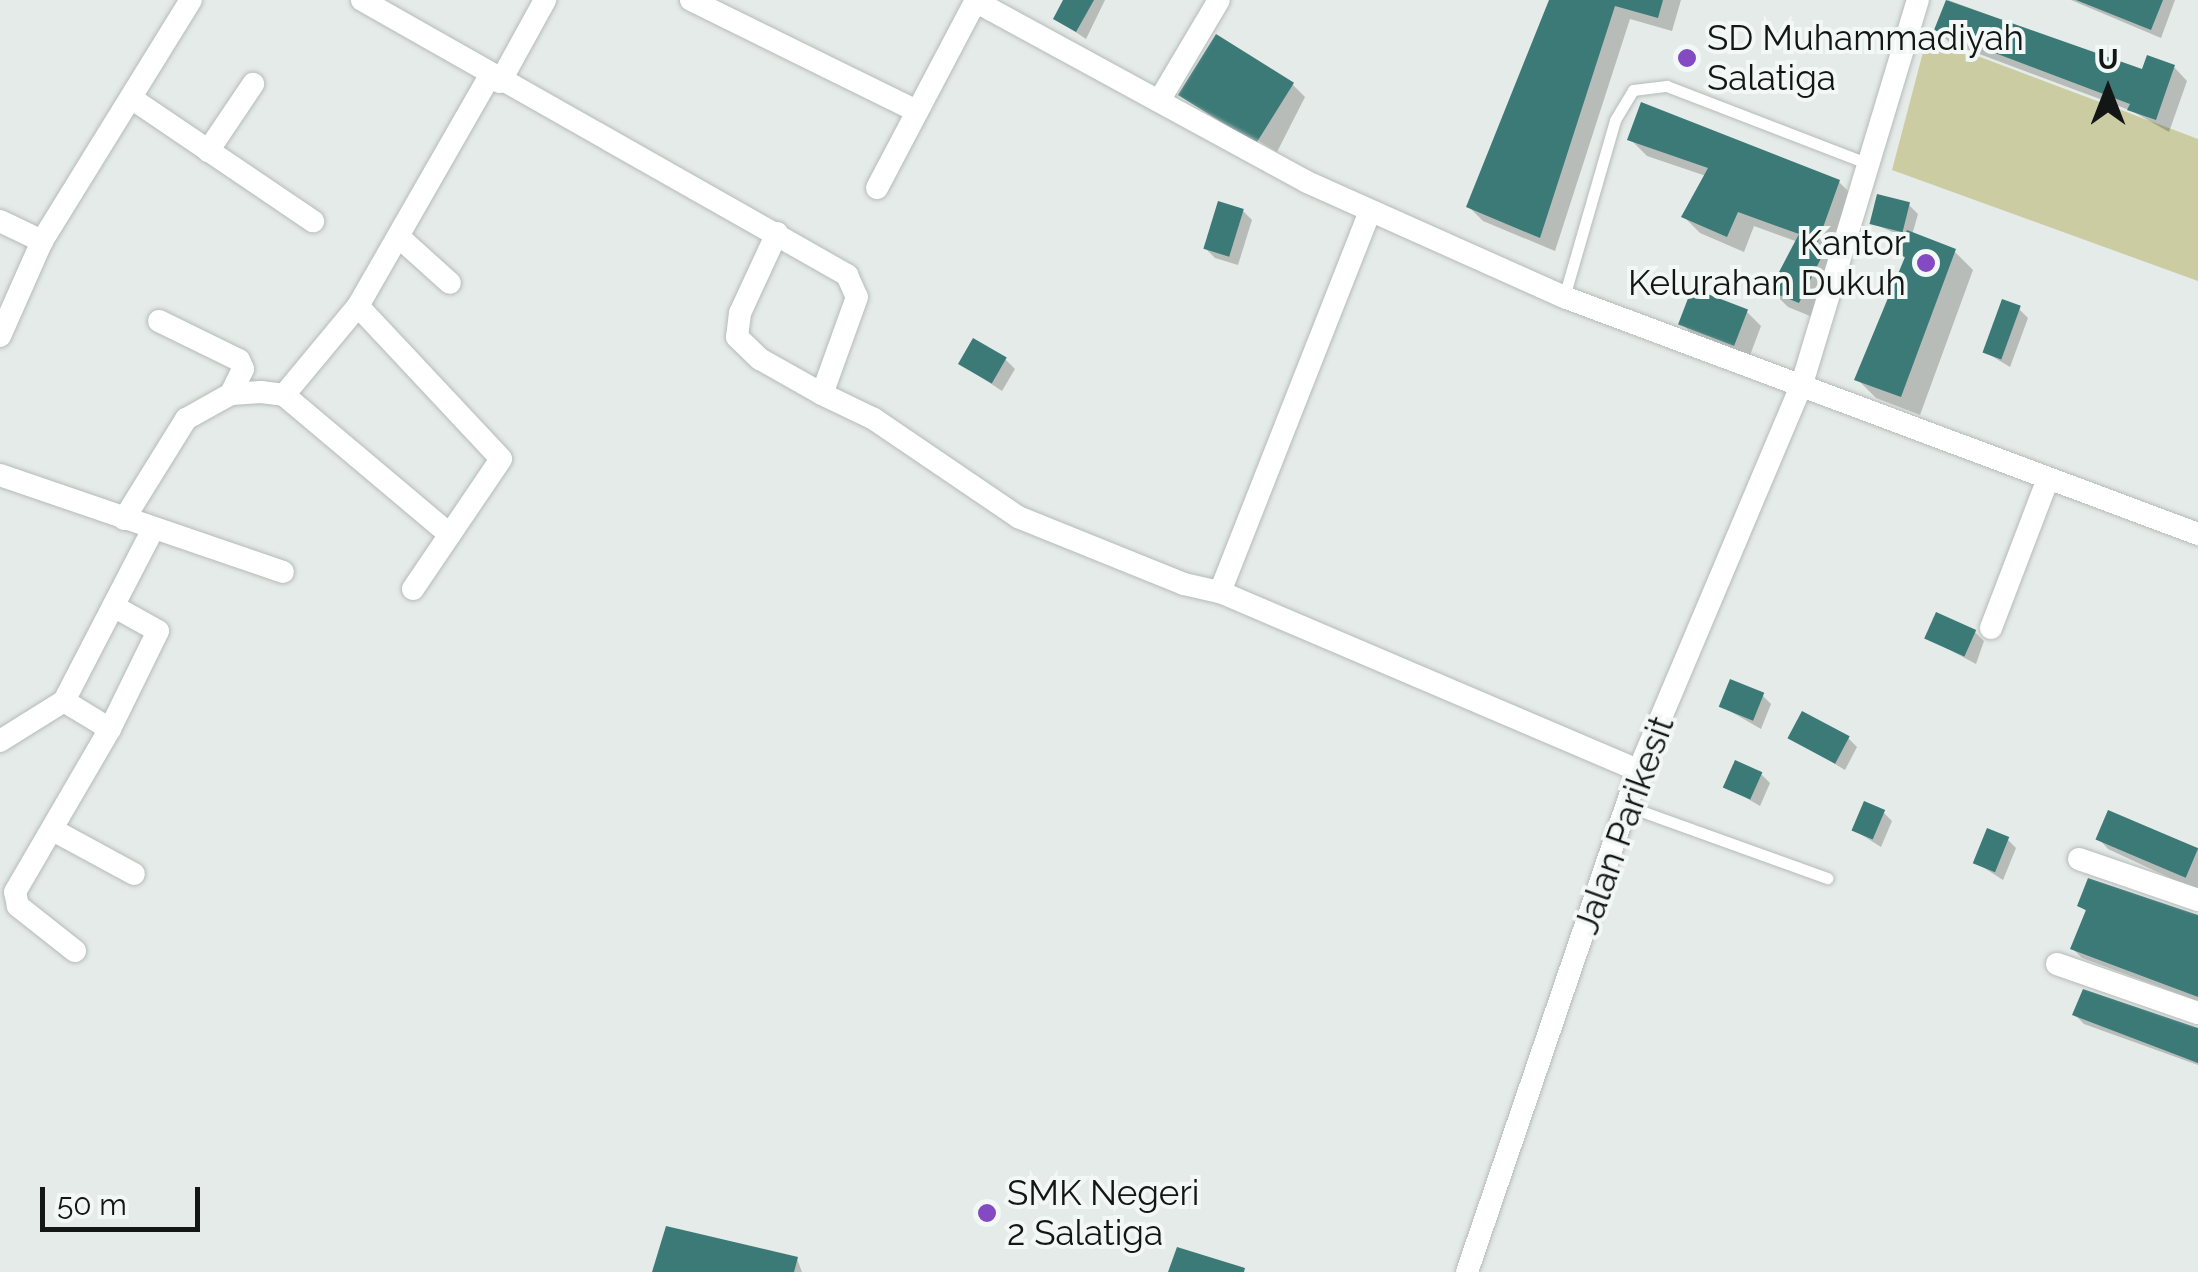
<!DOCTYPE html>
<html>
<head>
<meta charset="utf-8">
<style>
  body { margin:0 }
  #map { position:relative; width:2198px; height:1272px; overflow:hidden; background:#e5ebe8; font-family:Raleway,sans-serif }
  div>[style] { position:absolute }
  [style*='--x'] { left:calc(var(--x)*1px); top:calc(var(--y)*1px); width:calc(var(--w)*1px); rotate:calc(var(--a)*1deg) }
  .green>* { inset:0; background:#cccca3 }
  .shadow>* { inset:0; background:#0003 }
  .building>* { inset:0; background:#3b7a77; transform-origin:0 0 }
  .roads { filter:drop-shadow(0 0 2px #b5bbb8) drop-shadow(0 0 2px #b5bbb8) }
  .lane>* { height:11px; margin:-5.5px; padding:0 5.5px; transform-origin:5.5px; border-radius:5.5px; background:#fff }
  .street>* { height:22px; margin:-11px; padding:0 11px; transform-origin:11px; border-radius:11px; background:#fff }
  .dots>* { width:28px; height:28px; translate:-50% -50%; box-sizing:border-box; border:5px solid #f2f8f5; border-radius:50% }
  span { translate:-50% -50%; white-space:nowrap; text-align:center; line-height:1.15; -webkit-text-stroke:8px #f2f8f5; paint-order:stroke }
  .poi-label { font-size:35px; color:#141615 }
  .left { translate:0 -50%; text-align:left }
  .right { translate:-100% -50%; text-align:right }
  .street-label { font-size:35px; color:#141615 }
  .north { position:absolute; left:2058px; top:40px; width:100px; height:100px; -webkit-text-stroke:8px #f2f8f5; paint-order:stroke; rotate:0deg; font-size:28px; font-weight:700; line-height:40px; text-align:center; color:#141615 }
  .north::after { content:''; display:block; margin:auto; width:35px; height:45px; background:#141615; clip-path:polygon(50% 0,100% 100%,50% 72%,0 100%) }
  .scale { position:absolute; left:40px; top:1187px; width:160px; height:45px; box-sizing:border-box; border:5px solid #141615; border-top:0; padding-left:12px; font-size:30px; line-height:35px; white-space:nowrap; color:#141615; -webkit-text-stroke:8px #f2f8f5; paint-order:stroke }
</style>
</head>
<body>
<div id="map">
  <div class="green">
    <div style="clip-path:polygon(1927px 37px,2198px 139px,2198px 281px,1892px 170px)"></div>
  </div>
  <div class="shadow">
    <div style="clip-path:polygon(1066px 0,1105px 0,1086px 39px,1056px 19px)"></div>
    <div style="clip-path:polygon(1551px 0,1681px 0,1672px 31px,1630px 19px,1555px 251px,1483px 221px,1469px 207px)"></div>
    <div style="clip-path:polygon(1948px 0,2144px 72px,2174px 67px,2187px 81px,2169px 132px,2132px 111px,1950px 43px,1937px 30px)"></div>
    <div style="clip-path:polygon(2071px 0,2175px 0,2161px 38px)"></div>
    <div style="clip-path:polygon(1293px 85px,1305px 97px,1277px 152px,1183px 95px)"></div>
    <div style="clip-path:polygon(1630px 139px,1839px 182px,1856px 199px,1815px 318px,1788px 307px,1772px 291px,1798px 242px,1754px 226px,1744px 252px,1700px 233px,1684px 217px,1706px 176px,1647px 156px)"></div>
    <div style="clip-path:polygon(1909px 205px,1918px 214px,1912px 235px,1954px 251px,1973px 270px,1920px 415px,1876px 398px,1857px 379px,1907px 260px,1900px 253px,1906px 238px,1872px 223px)"></div>
    <div style="clip-path:polygon(1243px 211px,1252px 220px,1238px 265px,1215px 258px,1206px 249px)"></div>
    <div style="clip-path:polygon(2019px 309px,2028px 318px,2010px 367px,1985px 352px)"></div>
    <div style="clip-path:polygon(1747px 312px,1761px 326px,1749px 358px,1695px 337px,1681px 323px)"></div>
    <div style="clip-path:polygon(1006px 360px,1015px 369px,1002px 391px,961px 364px)"></div>
    <div style="clip-path:polygon(1975px 632px,1984px 641px,1976px 664px,1927px 638px)"></div>
    <div style="clip-path:polygon(1762px 695px,1771px 704px,1761px 729px,1721px 706px)"></div>
    <div style="clip-path:polygon(1790px 737px,1848px 738px,1857px 747px,1845px 770px)"></div>
    <div style="clip-path:polygon(1761px 774px,1770px 783px,1760px 806px,1726px 786px)"></div>
    <div style="clip-path:polygon(1883px 812px,1892px 821px,1881px 847px,1854px 830px)"></div>
    <div style="clip-path:polygon(2109px 813px,2198px 848px,2198px 891px,2108px 849px,2099px 839px)"></div>
    <div style="clip-path:polygon(2007px 839px,2016px 848px,2003px 880px,1975px 862px)"></div>
    <div style="clip-path:polygon(2079px 905px,2198px 916px,2198px 1001px,2082px 958px,2073px 949px,2088px 913px)"></div>
    <div style="clip-path:polygon(2075px 1015px,2198px 1028px,2198px 1065px,2084px 1024px)"></div>
    <div style="clip-path:polygon(797px 1259px,802px 1272px,658px 1272px)"></div>
  </div>
  <div class="building">
    <div style="clip-path:polygon(1063px 0,1094px 0,1076px 32px,1053px 19px)"></div>
    <div style="clip-path:polygon(1549px 0,1663px 0,1658px 18px,1615px 6px,1540px 238px,1466px 207px)"></div>
    <div style="clip-path:polygon(1946px 0,2142px 69px,2147px 55px,2175px 65px,2156px 120px,2127px 110px,2130px 104px,1934px 30px)"></div>
    <div style="clip-path:polygon(2076px 0,2163px 0,2151px 30px)"></div>
    <div style="left:1216px;top:34px;width:92px;height:72px;rotate:32deg"></div>
    <div style="clip-path:polygon(1641px 102px,1840px 180px,1816px 247px,1825px 250px,1799px 303px,1769px 291px,1799px 234px,1738px 212px,1727px 237px,1681px 217px,1708px 168px,1627px 140px)"></div>
    <div style="left:1877px;top:194px;width:34px;height:31px;rotate:14deg"></div>
    <div style="left:1218px;top:201px;width:27px;height:50px;rotate:17deg"></div>
    <div style="clip-path:polygon(1907px 230px,1956px 249px,1901px 397px,1854px 380px,1905px 257px,1897px 254px)"></div>
    <div style="left:1692px;top:288px;width:60px;height:39px;rotate:21deg"></div>
    <div style="left:2002px;top:299px;width:20px;height:57px;rotate:20deg"></div>
    <div style="left:973px;top:338px;width:39px;height:30px;rotate:30deg"></div>
    <div style="left:1936px;top:612px;width:44px;height:29px;rotate:24deg"></div>
    <div style="left:1730px;top:679px;width:37px;height:30px;rotate:22deg"></div>
    <div style="left:1802px;top:711px;width:54px;height:31px;rotate:28deg"></div>
    <div style="left:1735px;top:760px;width:30px;height:30px;rotate:24deg"></div>
    <div style="left:1864px;top:801px;width:23px;height:32px;rotate:23deg"></div>
    <div style="left:2108px;top:810px;width:98px;height:32px;rotate:23deg"></div>
    <div style="left:1987px;top:828px;width:24px;height:38px;rotate:22deg"></div>
    <div style="clip-path:polygon(2088px 878px,2198px 915px,2198px 997px,2070px 949px,2086px 910px,2077px 906px)"></div>
    <div style="clip-path:polygon(2083px 989px,2198px 1028px,2198px 1063px,2072px 1015px)"></div>
    <div style="clip-path:polygon(666px 1226px,798px 1257px,794px 1272px,652px 1272px)"></div>
    <div style="clip-path:polygon(1177px 1247px,1245px 1268px,1244px 1272px,1168px 1272px)"></div>
  </div>
  <div class="roads">
    <div class="lane">
      <div style="--x:1564;--y:297;--w:184;--a:-73.9"></div>
      <div style="--x:1615;--y:120;--w:35;--a:-59"></div>
      <div style="--x:1633;--y:90;--w:34;--a:-7"></div>
      <div style="--x:1667;--y:86;--w:214;--a:21.1"></div>
      <div style="--x:1627;--y:806;--w:213;--a:19.8"></div>
    </div>
    <div class="street">
      <div style="--x:362;--y:0;--w:558;--a:29.55"></div>
      <div style="--x:847;--y:275;--w:24;--a:66"></div>
      <div style="--x:857;--y:297;--w:103;--a:109.8"></div>
      <div style="--x:822;--y:394;--w:58;--a:25.7"></div>
      <div style="--x:874;--y:419;--w:174;--a:34.2"></div>
      <div style="--x:1018;--y:517;--w:179;--a:22"></div>
      <div style="--x:1184;--y:584;--w:37;--a:13"></div>
      <div style="--x:1220;--y:592;--w:456;--a:23.1"></div>
      <div style="--x:691;--y:0;--w:250;--a:26.2"></div>
      <div style="--x:975;--y:1;--w:378;--a:28.6"></div>
      <div style="--x:1307;--y:182;--w:282;--a:24.1"></div>
      <div style="--x:1564;--y:297;--w:677;--a:20.5"></div>
      <div style="--x:500;--y:82;--w:94;--a:-61.2"></div>
      <div style="--x:131;--y:98;--w:220;--a:34.1"></div>
      <div style="--x:1159;--y:101;--w:117;--a:-59.3"></div>
      <div style="--x:208;--y:151;--w:81;--a:-56.1"></div>
      <div style="--x:877;--y:188;--w:212;--a:-62.2"></div>
      <div style="--x:0;--y:221;--w:47;--a:25.5"></div>
      <div style="--x:777;--y:233;--w:88;--a:114.8"></div>
      <div style="--x:740;--y:313;--w:24;--a:97"></div>
      <div style="--x:737;--y:337;--w:32;--a:44"></div>
      <div style="--x:760;--y:359;--w:71;--a:29.4"></div>
      <div style="--x:400;--y:238;--w:67;--a:42"></div>
      <div style="--x:358;--y:306;--w:209;--a:46.9"></div>
      <div style="--x:501;--y:459;--w:157;--a:124.1"></div>
      <div style="--x:159;--y:321;--w:89;--a:26"></div>
      <div style="--x:239;--y:360;--w:10;--a:66"></div>
      <div style="--x:243;--y:369;--w:28;--a:116"></div>
      <div style="--x:0;--y:336;--w:104;--a:-66.1"></div>
      <div style="--x:42;--y:241;--w:283;--a:-58.3"></div>
      <div style="--x:284;--y:395;--w:116;--a:-50.3"></div>
      <div style="--x:358;--y:306;--w:264;--a:-60.2"></div>
      <div style="--x:0;--y:475;--w:299;--a:18.9"></div>
      <div style="--x:124;--y:519;--w:118;--a:-58.2"></div>
      <div style="--x:186;--y:419;--w:51;--a:-29.1"></div>
      <div style="--x:231;--y:394;--w:30;--a:-4"></div>
      <div style="--x:261;--y:392;--w:23;--a:7"></div>
      <div style="--x:284;--y:395;--w:217;--a:40.1"></div>
      <div style="--x:1220;--y:592;--w:409;--a:-68.5"></div>
      <div style="--x:1991;--y:628;--w:160;--a:-69.1"></div>
      <div style="--x:64;--y:701;--w:54;--a:31.3"></div>
      <div style="--x:110;--y:729;--w:109;--a:-63.9"></div>
      <div style="--x:158;--y:631;--w:51;--a:-150.9"></div>
      <div style="--x:0;--y:741;--w:75;--a:-32"></div>
      <div style="--x:64;--y:701;--w:191;--a:-62.6"></div>
      <div style="--x:53;--y:830;--w:92;--a:28.5"></div>
      <div style="--x:2079;--y:859;--w:126;--a:19"></div>
      <div style="--x:75;--y:951;--w:73;--a:-141.7"></div>
      <div style="--x:18;--y:906;--w:14;--a:-102"></div>
      <div style="--x:15;--y:892;--w:189;--a:-59.8"></div>
      <div style="--x:2057;--y:964;--w:149;--a:19.2"></div>
      <div style="--x:1467;--y:1272;--w:528;--a:-71.12"></div>
      <div style="--x:1638;--y:772;--w:418;--a:-67.1"></div>
      <div style="--x:1801;--y:387;--w:404;--a:-73.2"></div>
    </div>
  </div>
  <div class="dots">
    <div style="left:1687px;top:58px;background:#844ac1"></div>
    <div style="left:1926px;top:263px;background:#844ac1"></div>
    <div style="left:987px;top:1213px;background:#844ac1"></div>
  </div>
  <div class="poi-label">
    <span class="left" style="left:1707px;top:58px">SD Muhammadiyah<br>Salatiga</span>
    <span class="right" style="left:1906px;top:263px">Kantor<br>Kelurahan Dukuh</span>
    <span class="left" style="left:1007px;top:1213px">SMK Negeri<br>2 Salatiga</span>
  </div>
  <div class="street-label">
    <span style="left:1624px;top:825px;rotate:-70deg">Jalan Parikesit</span>
  </div>
  <div class="north">U</div>
  <div class="scale">50 m</div>
</div>
</body>
</html>
